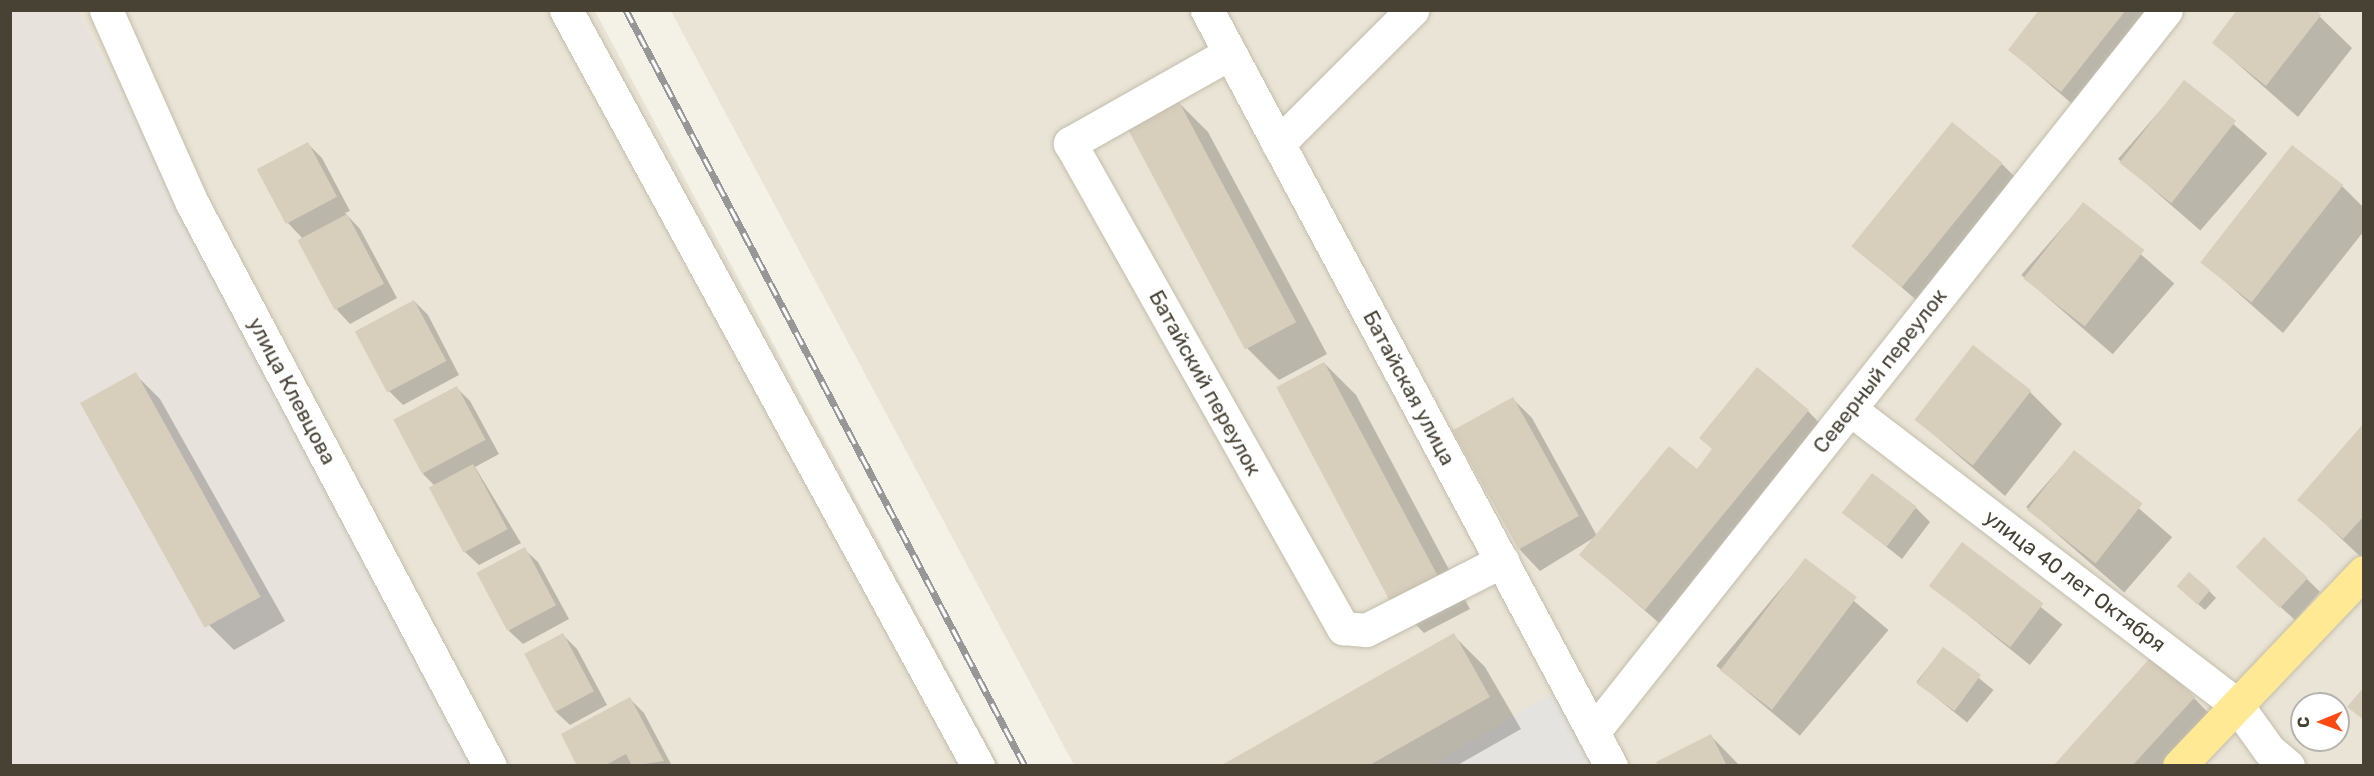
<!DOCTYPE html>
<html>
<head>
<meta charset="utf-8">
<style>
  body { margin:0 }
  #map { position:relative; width:2374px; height:776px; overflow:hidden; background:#f4f1e7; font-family:Rubik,sans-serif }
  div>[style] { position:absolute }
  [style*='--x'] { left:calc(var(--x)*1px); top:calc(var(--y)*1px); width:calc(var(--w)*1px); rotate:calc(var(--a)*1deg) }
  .residential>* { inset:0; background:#e9e4d5 }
  .industrial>* { inset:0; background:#e7e3dc }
  .parking>* { inset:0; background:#e5e3df }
  .shadow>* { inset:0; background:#0003; transform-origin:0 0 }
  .building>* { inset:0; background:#d7cebc; transform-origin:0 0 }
  .roads { filter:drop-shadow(0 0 2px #c3bdac) drop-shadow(0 0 2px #c3bdac) }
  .minor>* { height:33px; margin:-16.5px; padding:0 16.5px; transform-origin:16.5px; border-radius:16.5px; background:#fff }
  .major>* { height:33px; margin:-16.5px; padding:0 16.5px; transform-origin:16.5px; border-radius:16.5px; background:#ffe995 }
  .rail>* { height:7px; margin-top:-3.5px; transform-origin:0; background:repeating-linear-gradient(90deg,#fff 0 14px,#979797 0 28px); box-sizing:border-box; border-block:2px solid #979797 }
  span { translate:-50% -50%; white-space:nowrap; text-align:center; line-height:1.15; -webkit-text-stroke:5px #fff; paint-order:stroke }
  .street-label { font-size:21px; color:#484235 }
  .frame { position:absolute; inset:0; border:12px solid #484235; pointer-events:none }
  .north { position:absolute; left:2290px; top:692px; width:60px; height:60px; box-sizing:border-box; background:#fff; border:2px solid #b6b3ae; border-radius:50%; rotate:269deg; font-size:16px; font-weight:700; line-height:24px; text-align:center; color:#484235 }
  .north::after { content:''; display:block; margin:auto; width:21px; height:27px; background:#ff4913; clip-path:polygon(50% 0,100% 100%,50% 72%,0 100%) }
</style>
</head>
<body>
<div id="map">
  <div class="residential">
    <div style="clip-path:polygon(78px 11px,595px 11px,999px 765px,476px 765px)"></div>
    <div style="clip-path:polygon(evenodd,671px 11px,2363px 11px,2363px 765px,1074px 765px,671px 11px,2302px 704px,2338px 704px,2338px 740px,2302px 740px,2302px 704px)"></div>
  </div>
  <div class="industrial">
    <div style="clip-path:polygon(10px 11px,78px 11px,476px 765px,11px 765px)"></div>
  </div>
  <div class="parking">
    <div style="clip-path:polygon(1555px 691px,1600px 766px,1431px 766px)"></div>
  </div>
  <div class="shadow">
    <div style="clip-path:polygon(2041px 10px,2182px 10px,2094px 123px,2010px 50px)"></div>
    <div style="clip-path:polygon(2313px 10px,2352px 48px,2298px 117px,2214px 43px)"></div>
    <div style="left:2185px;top:82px;width:109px;height:102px;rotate:41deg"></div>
    <div style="clip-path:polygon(1176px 100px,1208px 132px,1327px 354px,1279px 380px,1247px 348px)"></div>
    <div style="clip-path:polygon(308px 144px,322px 158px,350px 211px,345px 213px,360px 229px,397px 298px,350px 324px,337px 310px,303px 239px,288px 223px)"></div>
    <div style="clip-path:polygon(2002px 164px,2034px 196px,1937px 318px,1854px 246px)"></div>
    <div style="clip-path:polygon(2342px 186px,2364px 208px,2364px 231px,2283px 333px,2202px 261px)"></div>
    <div style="left:2083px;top:204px;width:121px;height:94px;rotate:41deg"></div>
    <div style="clip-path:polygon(414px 301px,428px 315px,459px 375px,403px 405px,389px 391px)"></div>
    <div style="clip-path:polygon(1324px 363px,1356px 395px,1470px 609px,1424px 633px,1393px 601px)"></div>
    <div style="clip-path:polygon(135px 374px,160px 399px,285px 621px,234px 650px,209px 625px)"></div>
    <div style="clip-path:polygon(457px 388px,470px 401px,499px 454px,475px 467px,521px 543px,479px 565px,465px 552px,435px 486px,423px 474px)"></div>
    <div style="clip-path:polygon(2030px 392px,2062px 424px,2005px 496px,1916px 419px)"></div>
    <div style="clip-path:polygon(1513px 399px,1532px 418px,1597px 536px,1697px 471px,1808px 411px,1827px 431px,1666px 629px,1581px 555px,1595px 537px,1540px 571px,1521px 551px,1458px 435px)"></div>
    <div style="clip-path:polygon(2364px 425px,2364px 560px,2299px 499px)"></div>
    <div style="left:2074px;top:452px;width:130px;height:73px;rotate:41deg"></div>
    <div style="clip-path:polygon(1916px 508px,1930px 522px,1902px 559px,1844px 513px)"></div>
    <div style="left:1963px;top:544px;width:128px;height:52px;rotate:39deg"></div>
    <div style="clip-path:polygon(524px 549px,538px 562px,569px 619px,523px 644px,509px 631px)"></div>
    <div style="left:1805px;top:560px;width:109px;height:138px;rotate:40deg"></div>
    <div style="clip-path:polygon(2307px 579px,2320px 592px,2295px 620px,2252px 581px)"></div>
    <div style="clip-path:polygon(2209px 591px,2216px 598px,2205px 610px,2185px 593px)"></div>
    <div style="clip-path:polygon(563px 635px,577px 649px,607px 705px,570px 725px,556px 712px,526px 655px)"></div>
    <div style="clip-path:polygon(1453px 635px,1485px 667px,1521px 729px,1456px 766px,1223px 766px)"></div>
    <div style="left:1943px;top:649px;width:65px;height:42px;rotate:39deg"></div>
    <div style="clip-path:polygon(2194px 698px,2225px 730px,2193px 766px,2055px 766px)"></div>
    <div style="clip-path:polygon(630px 699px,644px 713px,672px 766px,579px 766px)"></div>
    <div style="clip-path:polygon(1711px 736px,1740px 766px,1660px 766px)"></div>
  </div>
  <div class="building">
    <div style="clip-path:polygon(2039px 10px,2126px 10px,2061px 92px,2008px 50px)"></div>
    <div style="clip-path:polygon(2237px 10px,2316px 10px,2321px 15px,2266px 86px,2212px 43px)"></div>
    <div style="left:2184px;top:80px;width:66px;height:105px;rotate:38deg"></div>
    <div style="left:1177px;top:98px;width:254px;height:58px;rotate:62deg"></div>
    <div style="left:1952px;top:122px;width:65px;height:160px;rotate:39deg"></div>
    <div style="left:308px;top:142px;width:62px;height:58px;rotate:62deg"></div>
    <div style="left:2292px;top:145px;width:65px;height:149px;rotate:38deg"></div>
    <div style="left:2083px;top:202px;width:78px;height:97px;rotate:38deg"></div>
    <div style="left:347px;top:214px;width:79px;height:56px;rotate:62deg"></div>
    <div style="left:414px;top:300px;width:69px;height:67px;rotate:62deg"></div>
    <div style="left:1973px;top:345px;width:74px;height:95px;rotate:38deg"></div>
    <div style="left:1324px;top:362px;width:243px;height:54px;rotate:62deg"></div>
    <div style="clip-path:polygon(1757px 367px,1809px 410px,1645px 610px,1579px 555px,1669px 446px,1697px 469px,1712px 449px,1699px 438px)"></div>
    <div style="left:136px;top:372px;width:257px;height:64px;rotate:61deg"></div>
    <div style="left:457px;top:386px;width:61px;height:72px;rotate:62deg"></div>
    <div style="left:1513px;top:397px;width:136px;height:69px;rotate:61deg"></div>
    <div style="clip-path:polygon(2364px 423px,2364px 516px,2343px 539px,2297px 500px)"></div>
    <div style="left:2074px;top:450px;width:87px;height:76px;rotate:38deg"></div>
    <div style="left:473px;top:464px;width:74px;height:50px;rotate:62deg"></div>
    <div style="left:1872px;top:473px;width:56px;height:50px;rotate:37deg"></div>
    <div style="left:2264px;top:537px;width:60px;height:41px;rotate:43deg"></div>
    <div style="left:1962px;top:542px;width:102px;height:55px;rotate:37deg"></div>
    <div style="left:525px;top:547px;width:66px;height:55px;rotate:62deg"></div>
    <div style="left:1805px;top:558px;width:65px;height:141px;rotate:37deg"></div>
    <div style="left:2189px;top:572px;width:28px;height:19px;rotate:41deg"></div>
    <div style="left:563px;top:633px;width:66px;height:44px;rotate:62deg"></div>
    <div style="clip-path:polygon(1454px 633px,1490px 697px,1368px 766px,1220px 766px)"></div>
    <div style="left:1943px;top:647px;width:47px;height:45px;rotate:36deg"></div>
    <div style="clip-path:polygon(2151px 657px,2195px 697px,2132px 766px,2053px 766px)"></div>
    <div style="clip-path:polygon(2364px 687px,2364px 720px,2347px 707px)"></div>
    <div style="clip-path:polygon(630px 697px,664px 761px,632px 766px,626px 754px,604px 766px,577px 766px,561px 734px)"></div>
    <div style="clip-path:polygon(1711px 734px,1727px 766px,1658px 766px,1656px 762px)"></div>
  </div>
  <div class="roads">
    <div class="minor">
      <div style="--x:106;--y:10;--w:211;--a:66"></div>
      <div style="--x:192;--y:203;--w:637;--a:62.11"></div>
      <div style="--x:566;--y:10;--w:861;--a:61.41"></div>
      <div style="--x:1207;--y:10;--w:857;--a:61.88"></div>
      <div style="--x:1230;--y:53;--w:184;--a:150.6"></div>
      <div style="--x:1070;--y:143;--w:557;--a:60.63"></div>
      <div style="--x:1343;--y:628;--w:23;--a:5"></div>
      <div style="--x:1366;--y:630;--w:153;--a:-26.9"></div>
      <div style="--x:1278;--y:144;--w:190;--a:-45"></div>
      <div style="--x:1850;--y:409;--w:486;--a:37.4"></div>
      <div style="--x:2236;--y:704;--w:57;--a:54.3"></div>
      <div style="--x:2269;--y:750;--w:25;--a:40"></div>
      <div style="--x:1594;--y:731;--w:920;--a:-51.57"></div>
    </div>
    <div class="major">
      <div style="--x:2179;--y:766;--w:268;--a:-46.4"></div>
    </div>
  </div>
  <div class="rail">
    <div style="--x:626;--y:10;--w:855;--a:62.18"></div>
  </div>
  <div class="street-label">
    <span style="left:1880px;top:371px;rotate:-52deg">Северный переулок</span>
    <span style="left:1205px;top:383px;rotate:61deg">Батайский переулок</span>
    <span style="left:1409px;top:388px;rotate:62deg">Батайская улица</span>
    <span style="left:292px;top:391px;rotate:62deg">улица Клевцова</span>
    <span style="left:2075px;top:581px;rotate:37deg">улица 40 лет Октября</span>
  </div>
  <div class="frame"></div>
  <div class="north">С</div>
</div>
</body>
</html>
